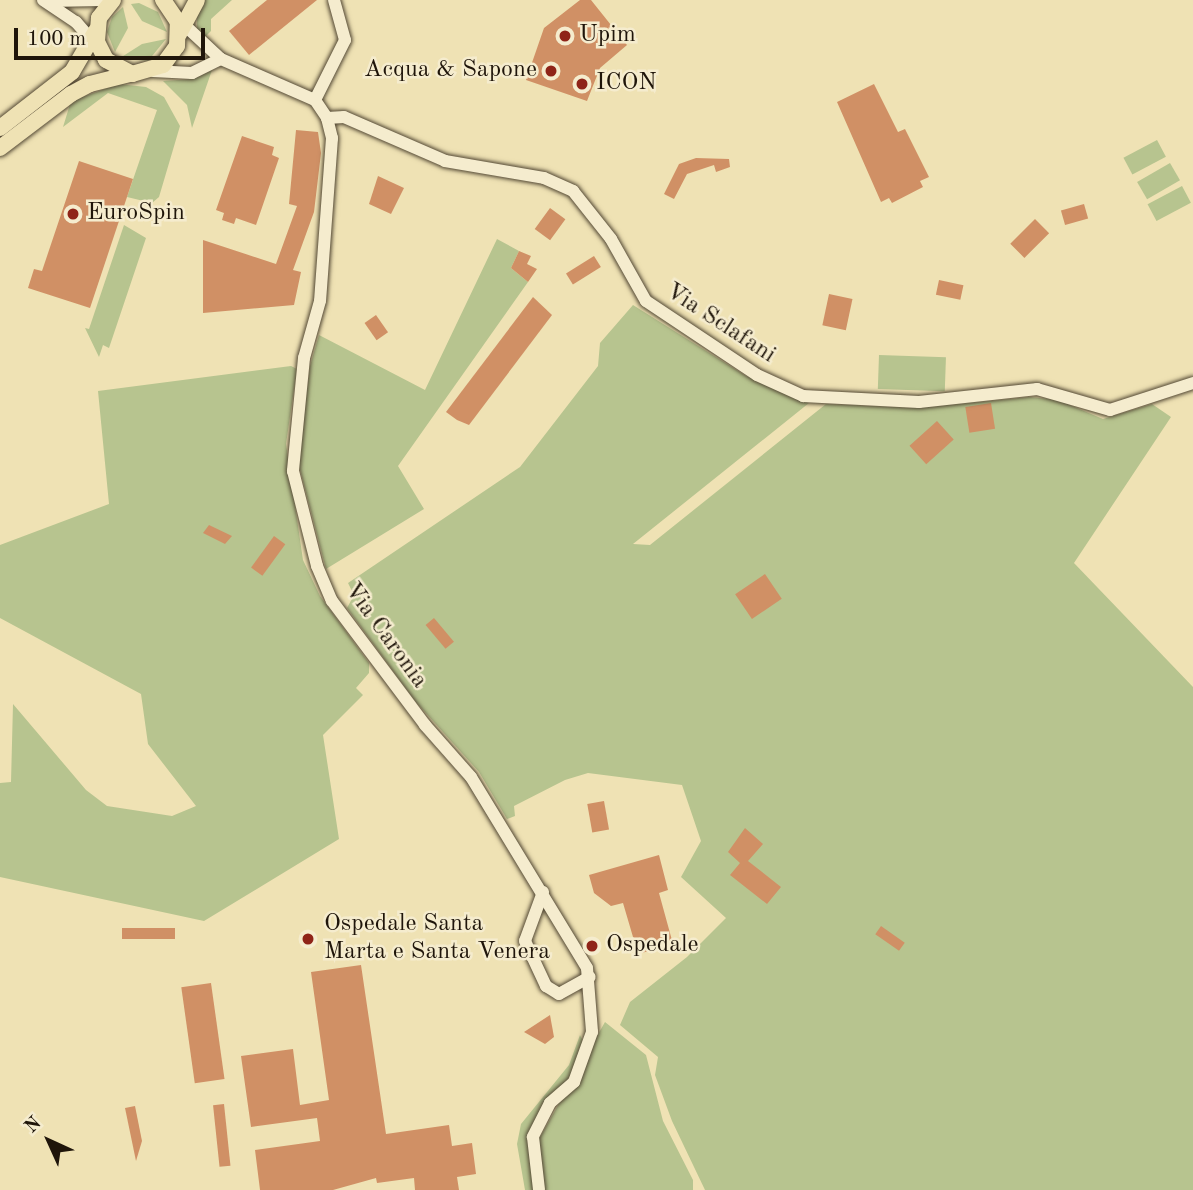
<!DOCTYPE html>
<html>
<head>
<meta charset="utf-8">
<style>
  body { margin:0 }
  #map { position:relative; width:1193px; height:1190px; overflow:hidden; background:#efe2b4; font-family:"Old Standard TT",serif }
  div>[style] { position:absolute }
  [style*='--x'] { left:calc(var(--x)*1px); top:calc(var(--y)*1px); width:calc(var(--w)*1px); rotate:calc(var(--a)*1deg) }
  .green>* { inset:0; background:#b7c48f; transform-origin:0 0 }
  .building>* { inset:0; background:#d09065; transform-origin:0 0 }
  .roads { filter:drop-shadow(0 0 2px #534834) drop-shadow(0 0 2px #534834) }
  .minor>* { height:12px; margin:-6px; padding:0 6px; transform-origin:6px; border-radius:6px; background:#f5ecce }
  .major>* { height:16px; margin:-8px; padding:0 8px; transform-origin:8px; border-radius:8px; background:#efe2b4 }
  .dots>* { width:19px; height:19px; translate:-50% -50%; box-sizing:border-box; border:4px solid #f5ecce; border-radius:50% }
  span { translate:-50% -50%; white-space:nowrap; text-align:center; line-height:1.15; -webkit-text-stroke:5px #f5ecce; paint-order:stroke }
  .poi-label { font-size:24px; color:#1f150a }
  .left { translate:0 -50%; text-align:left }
  .right { translate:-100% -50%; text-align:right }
  .street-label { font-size:24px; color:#1f150a }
  .north { position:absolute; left:14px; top:1106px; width:70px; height:70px; -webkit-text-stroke:5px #f5ecce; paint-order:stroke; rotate:315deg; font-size:19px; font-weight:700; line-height:28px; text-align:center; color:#1f150a }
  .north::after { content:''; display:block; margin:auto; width:24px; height:32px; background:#1f150a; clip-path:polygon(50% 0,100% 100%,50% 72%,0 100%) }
  .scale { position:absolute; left:14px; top:28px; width:191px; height:32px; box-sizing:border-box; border:4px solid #1f150a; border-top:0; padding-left:9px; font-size:21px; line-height:24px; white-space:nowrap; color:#1f150a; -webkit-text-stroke:5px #f5ecce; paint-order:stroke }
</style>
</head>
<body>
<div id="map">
  <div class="green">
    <div style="clip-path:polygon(205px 0,232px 0,211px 19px,211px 31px,203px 39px,197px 29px,197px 15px)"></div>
    <div style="clip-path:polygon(139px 3px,158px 12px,167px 32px,142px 21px,131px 4px)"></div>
    <div style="clip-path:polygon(123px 7px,128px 28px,115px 52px,107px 32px,112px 17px)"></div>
    <div style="clip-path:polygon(166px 39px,148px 61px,120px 58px,142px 44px)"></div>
    <div style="clip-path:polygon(212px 70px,192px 128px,187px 105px,163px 81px,194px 79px)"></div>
    <div style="clip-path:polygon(119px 84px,146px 87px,164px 97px,180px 126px,159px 197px,152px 203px,127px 197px,157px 110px,108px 93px,63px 127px,71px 101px)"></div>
    <div style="left:1157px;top:140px;width:19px;height:38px;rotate:62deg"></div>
    <div style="left:1170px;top:163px;width:20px;height:38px;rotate:60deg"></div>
    <div style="left:1182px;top:186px;width:19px;height:39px;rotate:62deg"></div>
    <div style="clip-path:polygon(124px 225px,146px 238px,109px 348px,103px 345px,99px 357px,85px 328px,89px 329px)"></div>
    <div style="clip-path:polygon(497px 239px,519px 251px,511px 268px,528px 282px,398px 466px,424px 509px,326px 569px,298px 462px,310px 366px,319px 335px,425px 390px)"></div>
    <div style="clip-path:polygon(633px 305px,746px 376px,809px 403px,633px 544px,650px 545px,826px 404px,917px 408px,1030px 397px,1058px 400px,1103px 419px,1152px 404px,1171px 417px,1074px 563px,1193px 687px,1193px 1190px,705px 1190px,672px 1121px,655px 1075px,658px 1057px,620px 1025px,630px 1002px,687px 957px,726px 918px,681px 877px,701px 841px,682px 785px,588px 773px,565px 780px,514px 806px,515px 816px,507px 819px,479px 772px,415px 701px,347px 608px,354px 595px,348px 583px,520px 467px,598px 366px,600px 343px)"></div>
    <div style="left:879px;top:355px;width:67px;height:34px;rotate:2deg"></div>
    <div style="clip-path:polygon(291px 366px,297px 369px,286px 444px,303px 560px,320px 596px,369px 663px,369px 673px,356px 688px,363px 695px,323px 735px,339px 839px,204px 921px,0 877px,0 783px,11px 782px,13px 704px,86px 790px,107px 806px,172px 816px,196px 806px,148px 744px,141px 694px,0 618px,0 545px,109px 504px,98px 391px)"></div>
    <div style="clip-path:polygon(605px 1022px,646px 1055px,663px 1121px,693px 1180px,693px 1190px,545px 1190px,539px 1139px)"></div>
    <div style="clip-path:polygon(580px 1035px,584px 1043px,575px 1068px,530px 1135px,538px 1190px,525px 1190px,517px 1144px,521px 1124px,569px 1065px)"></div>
  </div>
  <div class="building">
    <div style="clip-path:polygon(267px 0,317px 0,249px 55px,229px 31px)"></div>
    <div style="clip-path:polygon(580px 0,591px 0,627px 45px,600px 68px,587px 101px,526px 80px,544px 28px)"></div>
    <div style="clip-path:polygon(874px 84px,898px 132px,905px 129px,929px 177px,920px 181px,923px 187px,892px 203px,889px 198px,881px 202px,837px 102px)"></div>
    <div style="clip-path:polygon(296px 130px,318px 132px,321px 153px,314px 212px,293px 270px,301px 272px,294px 305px,203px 313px,203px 240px,276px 264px,297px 206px,289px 204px)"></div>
    <div style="clip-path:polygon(242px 136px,274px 147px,272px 155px,279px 158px,256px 225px,236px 218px,234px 224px,222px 220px,224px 213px,216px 210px)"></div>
    <div style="clip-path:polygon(696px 158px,729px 159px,730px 167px,716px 172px,714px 165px,687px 174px,674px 199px,664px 194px,679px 164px)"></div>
    <div style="clip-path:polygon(79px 161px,133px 179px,90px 308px,28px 288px,34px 269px,42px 271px)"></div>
    <div style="clip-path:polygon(378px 176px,404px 188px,391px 214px,369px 204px)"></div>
    <div style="left:1084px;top:204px;width:15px;height:24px;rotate:74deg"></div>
    <div style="left:550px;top:208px;width:19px;height:26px;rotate:36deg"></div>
    <div style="left:1035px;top:219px;width:20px;height:35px;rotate:45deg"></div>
    <div style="clip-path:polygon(519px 251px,531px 256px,527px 264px,537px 269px,528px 282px,511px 268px)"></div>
    <div style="left:594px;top:256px;width:13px;height:33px;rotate:58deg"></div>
    <div style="left:939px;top:280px;width:25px;height:15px;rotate:12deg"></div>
    <div style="left:829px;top:294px;width:24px;height:32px;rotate:12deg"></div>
    <div style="clip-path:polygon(533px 297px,552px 315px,469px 425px,457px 420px,446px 412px)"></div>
    <div style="left:376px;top:315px;width:21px;height:14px;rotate:55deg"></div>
    <div style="left:991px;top:403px;width:26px;height:26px;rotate:81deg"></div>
    <div style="left:937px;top:421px;width:25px;height:37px;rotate:48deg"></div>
    <div style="clip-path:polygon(209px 525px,232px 536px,225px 544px,203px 533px)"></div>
    <div style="left:274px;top:536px;width:14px;height:39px;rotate:36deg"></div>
    <div style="left:765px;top:574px;width:30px;height:36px;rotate:56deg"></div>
    <div style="left:434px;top:618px;width:31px;height:11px;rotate:50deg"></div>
    <div style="left:604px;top:801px;width:29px;height:17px;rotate:80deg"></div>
    <div style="clip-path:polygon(745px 828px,763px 844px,748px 861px,781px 887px,767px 904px,730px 875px,740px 863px,728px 852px)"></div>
    <div style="clip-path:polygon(659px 855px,668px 890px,659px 893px,673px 944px,638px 954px,623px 903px,611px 906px,594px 893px,589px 875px)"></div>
    <div style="left:881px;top:926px;width:29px;height:10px;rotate:35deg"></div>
    <div style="left:175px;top:928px;width:11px;height:53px;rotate:90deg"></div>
    <div style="clip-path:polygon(361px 965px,386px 1134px,449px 1125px,452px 1146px,472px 1143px,476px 1174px,457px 1177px,459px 1190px,415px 1190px,414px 1178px,377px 1183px,376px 1178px,333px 1190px,260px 1190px,255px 1150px,320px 1141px,317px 1118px,251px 1127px,241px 1056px,293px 1049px,300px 1105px,329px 1100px,311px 972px)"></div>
    <div style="left:211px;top:983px;width:97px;height:30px;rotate:82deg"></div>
    <div style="clip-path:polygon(550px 1015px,554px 1037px,545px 1044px,524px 1032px)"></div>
    <div style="left:224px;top:1104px;width:62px;height:11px;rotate:84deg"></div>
    <div style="clip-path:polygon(135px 1106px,142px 1141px,136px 1161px,125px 1108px)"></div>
  </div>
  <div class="roads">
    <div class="minor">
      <div style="--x:43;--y:0;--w:40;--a:34"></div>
      <div style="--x:76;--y:22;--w:29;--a:49"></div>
      <div style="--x:48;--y:1;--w:54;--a:-1.1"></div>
      <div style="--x:179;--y:20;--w:57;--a:42.9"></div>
      <div style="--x:221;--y:59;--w:103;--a:23.6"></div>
      <div style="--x:315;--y:100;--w:22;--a:56"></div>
      <div style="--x:327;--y:118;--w:21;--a:76"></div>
      <div style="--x:332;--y:138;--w:163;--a:94.2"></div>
      <div style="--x:320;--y:301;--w:59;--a:105.7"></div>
      <div style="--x:304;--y:358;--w:114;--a:95.6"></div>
      <div style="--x:293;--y:471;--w:98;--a:75.8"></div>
      <div style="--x:317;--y:566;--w:38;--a:67"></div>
      <div style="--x:332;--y:601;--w:155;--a:53.1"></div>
      <div style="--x:425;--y:725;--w:69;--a:48.5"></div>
      <div style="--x:471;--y:777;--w:223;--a:58.7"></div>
      <div style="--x:587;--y:968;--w:64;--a:85.5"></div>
      <div style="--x:592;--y:1032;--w:53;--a:109.8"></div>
      <div style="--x:574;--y:1082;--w:32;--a:139"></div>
      <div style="--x:550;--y:1103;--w:38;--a:117"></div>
      <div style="--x:533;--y:1137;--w:53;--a:83.5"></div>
      <div style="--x:153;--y:71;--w:39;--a:3"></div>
      <div style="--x:192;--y:73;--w:32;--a:-26"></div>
      <div style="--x:315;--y:100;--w:67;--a:-63.4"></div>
      <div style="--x:345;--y:40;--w:41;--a:-105.4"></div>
      <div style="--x:327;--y:118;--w:17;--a:-3"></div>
      <div style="--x:344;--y:117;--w:110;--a:23.5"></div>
      <div style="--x:445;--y:161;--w:100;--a:9.7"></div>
      <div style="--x:544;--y:178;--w:32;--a:24"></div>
      <div style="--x:573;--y:191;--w:61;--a:51.6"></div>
      <div style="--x:611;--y:239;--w:71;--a:60.6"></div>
      <div style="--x:646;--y:301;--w:133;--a:33.7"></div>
      <div style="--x:757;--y:375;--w:51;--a:24.5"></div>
      <div style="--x:803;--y:396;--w:116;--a:3"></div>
      <div style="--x:919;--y:402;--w:119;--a:-6.3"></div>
      <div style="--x:1037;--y:389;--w:76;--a:16"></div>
      <div style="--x:1110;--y:410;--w:87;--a:-18"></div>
      <div style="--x:543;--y:892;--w:52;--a:110.2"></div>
      <div style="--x:525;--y:941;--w:50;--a:65"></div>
      <div style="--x:546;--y:986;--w:15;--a:32"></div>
      <div style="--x:559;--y:994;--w:35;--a:-29"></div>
    </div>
    <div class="major">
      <div style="--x:113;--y:0;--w:23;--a:128"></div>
      <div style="--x:99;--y:18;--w:24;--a:95"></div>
      <div style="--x:97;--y:42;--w:20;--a:63"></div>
      <div style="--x:106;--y:60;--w:30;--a:28"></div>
      <div style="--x:132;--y:74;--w:32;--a:-16"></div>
      <div style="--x:163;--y:65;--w:24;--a:-54"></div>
      <div style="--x:177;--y:46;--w:24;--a:-88"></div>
      <div style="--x:178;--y:22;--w:27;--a:-124"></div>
      <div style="--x:179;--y:34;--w:38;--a:-62"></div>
      <div style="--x:0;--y:128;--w:91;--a:-37.9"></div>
      <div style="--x:72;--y:72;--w:48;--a:-59.7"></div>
      <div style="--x:0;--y:148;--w:89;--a:-37.3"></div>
      <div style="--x:71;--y:94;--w:21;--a:-28"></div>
      <div style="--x:90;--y:84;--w:41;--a:-14"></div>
    </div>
  </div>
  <div class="dots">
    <div style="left:565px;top:36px;background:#8f2418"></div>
    <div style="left:551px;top:71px;background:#8f2418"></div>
    <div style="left:582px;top:84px;background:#8f2418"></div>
    <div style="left:73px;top:214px;background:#8f2418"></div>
    <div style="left:308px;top:939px;background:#8f2418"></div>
    <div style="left:592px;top:946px;background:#8f2418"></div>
  </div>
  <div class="poi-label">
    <span class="left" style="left:579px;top:36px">Upim</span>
    <span class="right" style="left:537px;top:71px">Acqua &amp; Sapone</span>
    <span class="left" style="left:596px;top:84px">ICON</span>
    <span class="left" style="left:87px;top:214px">EuroSpin</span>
    <span class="left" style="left:324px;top:939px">Ospedale Santa<br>Marta e Santa Venera</span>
    <span class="left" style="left:606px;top:946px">Ospedale</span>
  </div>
  <div class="street-label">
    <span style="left:720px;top:324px;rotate:33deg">Via Sclafani</span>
    <span style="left:385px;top:636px;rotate:54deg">Via Caronia</span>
  </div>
  <div class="north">N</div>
  <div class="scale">100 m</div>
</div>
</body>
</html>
